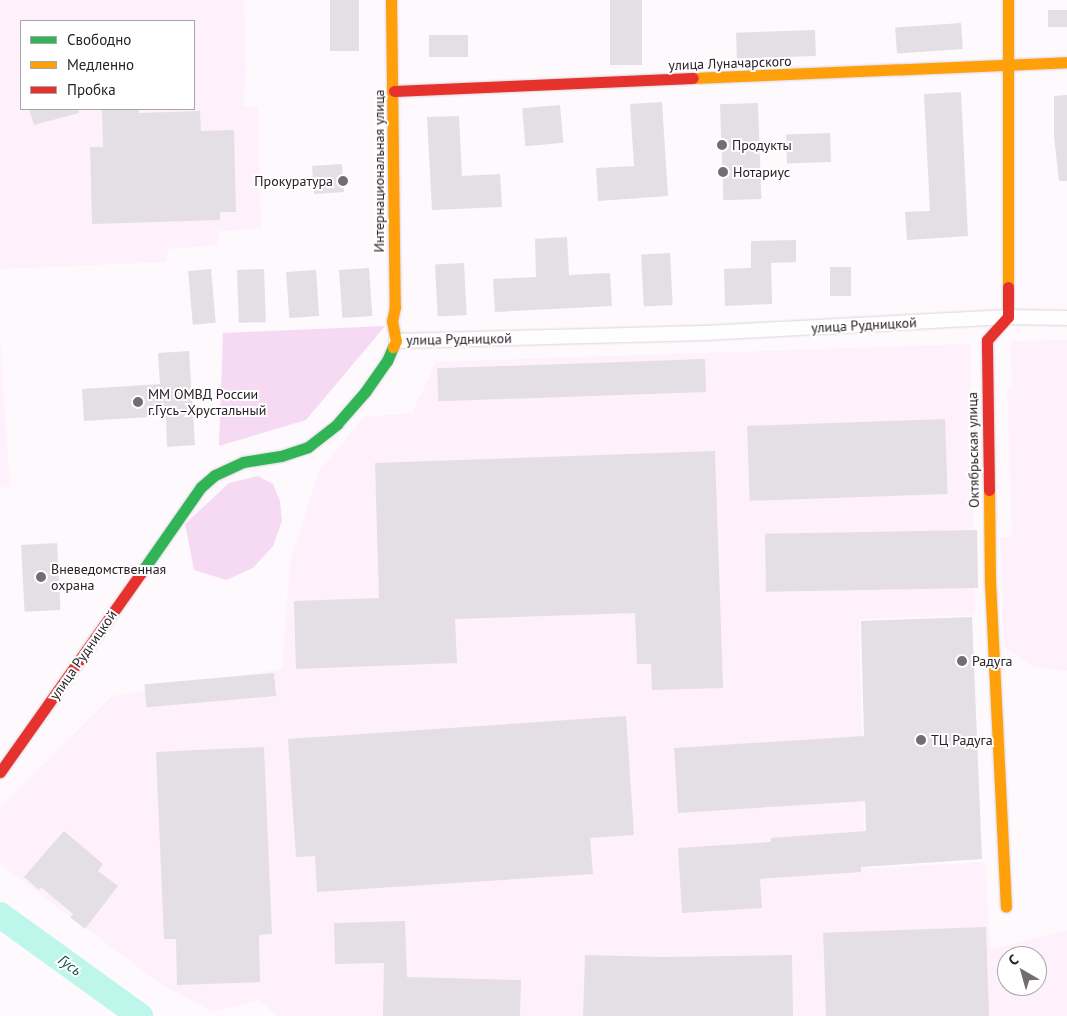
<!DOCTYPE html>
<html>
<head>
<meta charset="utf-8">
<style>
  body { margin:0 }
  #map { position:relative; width:1067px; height:1016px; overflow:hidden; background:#fdf9fd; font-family:"PT Sans",sans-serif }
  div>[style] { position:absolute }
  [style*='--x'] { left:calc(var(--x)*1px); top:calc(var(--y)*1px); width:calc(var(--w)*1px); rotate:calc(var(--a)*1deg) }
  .built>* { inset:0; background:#fef1fc }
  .green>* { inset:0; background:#f6daf3 }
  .river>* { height:26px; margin:-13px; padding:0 13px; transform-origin:13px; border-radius:13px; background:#bef6ec }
  .building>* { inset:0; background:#e4dfe4; transform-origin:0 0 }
  .roads { filter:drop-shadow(0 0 1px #dcd5db) drop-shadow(0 0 1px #dcd5db) }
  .street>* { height:14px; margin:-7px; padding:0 7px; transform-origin:7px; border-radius:7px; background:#fffeff }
  .fast>* { height:11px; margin:-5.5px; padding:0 5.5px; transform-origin:5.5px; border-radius:5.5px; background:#30b455 }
  .slow>* { height:11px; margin:-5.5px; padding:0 5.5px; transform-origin:5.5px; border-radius:5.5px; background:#ff9f0a }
  .jam>* { height:11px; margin:-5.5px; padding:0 5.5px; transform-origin:5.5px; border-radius:5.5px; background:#e5322d }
  .dots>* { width:14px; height:14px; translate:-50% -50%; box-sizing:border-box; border:2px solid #fff; border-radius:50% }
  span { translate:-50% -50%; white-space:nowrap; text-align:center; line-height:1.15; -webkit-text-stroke:4px #fff; paint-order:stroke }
  .street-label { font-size:14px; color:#282127 }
  .poi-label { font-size:14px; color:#282127 }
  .left { translate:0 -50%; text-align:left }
  .right { translate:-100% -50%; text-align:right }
  .water-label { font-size:15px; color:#0b5348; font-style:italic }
  .legend { position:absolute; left:20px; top:20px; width:175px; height:90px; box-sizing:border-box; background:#fff; border:1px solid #a9a6a9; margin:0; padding:6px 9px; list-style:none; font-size:15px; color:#282127 }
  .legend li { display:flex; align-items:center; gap:10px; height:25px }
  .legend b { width:25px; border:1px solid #a9a6a9 }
  .north { position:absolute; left:997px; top:946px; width:50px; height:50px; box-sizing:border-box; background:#fff; border:1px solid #a9a6a9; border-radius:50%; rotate:322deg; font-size:14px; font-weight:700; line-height:20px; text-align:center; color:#282127 }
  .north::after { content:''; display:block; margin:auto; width:18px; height:22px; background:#736d72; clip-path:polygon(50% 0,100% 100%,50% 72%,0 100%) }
</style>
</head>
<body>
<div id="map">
  <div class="built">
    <div style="clip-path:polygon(evenodd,0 0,244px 0,246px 72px,243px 106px,258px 107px,261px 229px,219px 231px,217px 245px,168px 249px,167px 262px,0 269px,0 0,21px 21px,194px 21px,194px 109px,21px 109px,21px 21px)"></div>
    <div style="clip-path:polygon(0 339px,10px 486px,0 488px)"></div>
    <div style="clip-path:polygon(1067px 340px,1067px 671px,1033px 667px,1004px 646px,1000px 537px,1012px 537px,1007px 389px,1013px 389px,1010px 341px)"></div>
    <div style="clip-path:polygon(evenodd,970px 344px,975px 615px,859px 619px,865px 869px,985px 862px,990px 950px,1067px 930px,1067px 1016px,277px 1016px,259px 1000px,213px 1012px,161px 984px,0 864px,0 807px,112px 696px,282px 669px,290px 562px,319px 471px,364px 417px,412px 413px,436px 362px,970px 344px,1007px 956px,1037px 956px,1037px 986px,1007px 986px,1007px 956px)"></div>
  </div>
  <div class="green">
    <div style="clip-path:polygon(385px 326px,306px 420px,219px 446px,223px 333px)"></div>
    <div style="clip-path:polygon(258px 476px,273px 484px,280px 501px,282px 521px,273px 546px,253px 568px,226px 580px,194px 570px,185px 524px,229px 483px)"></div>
  </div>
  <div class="river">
    <div style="--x:0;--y:915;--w:173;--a:35.8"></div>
  </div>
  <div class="building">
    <div style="left:330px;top:0;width:29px;height:51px"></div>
    <div style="left:610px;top:0;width:32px;height:65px"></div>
    <div style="left:1048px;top:10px;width:19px;height:17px"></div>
    <div style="left:961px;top:23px;width:26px;height:66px;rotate:86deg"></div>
    <div style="left:815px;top:30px;width:26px;height:79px;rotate:88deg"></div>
    <div style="left:429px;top:35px;width:39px;height:22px"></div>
    <div style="clip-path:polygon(961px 92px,968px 236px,907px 240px,905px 212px,930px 211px,924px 94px)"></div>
    <div style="clip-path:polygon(1067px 95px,1067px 181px,1059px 181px,1054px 136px,1054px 96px)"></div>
    <div style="clip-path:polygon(662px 102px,668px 196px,598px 201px,596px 168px,634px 166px,630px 104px)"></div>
    <div style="left:758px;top:103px;width:96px;height:38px;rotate:88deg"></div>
    <div style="left:560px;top:105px;width:38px;height:38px;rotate:85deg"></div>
    <div style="clip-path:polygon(29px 109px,78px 109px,79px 113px,34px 125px)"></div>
    <div style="clip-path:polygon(102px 109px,139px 109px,139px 113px,200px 111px,201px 131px,234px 130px,236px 212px,220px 212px,220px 220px,92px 224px,90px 147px,103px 147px)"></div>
    <div style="clip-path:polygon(459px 116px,462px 176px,500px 174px,502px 207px,432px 210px,427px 117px)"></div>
    <div style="left:830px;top:133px;width:29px;height:44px;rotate:88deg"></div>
    <div style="left:342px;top:164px;width:28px;height:30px;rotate:86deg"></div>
    <div style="clip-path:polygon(567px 237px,569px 275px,610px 273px,612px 306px,495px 312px,493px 279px,536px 277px,535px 239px)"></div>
    <div style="clip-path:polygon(796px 240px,796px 262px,771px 263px,772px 304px,725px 306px,724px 269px,751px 268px,751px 241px)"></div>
    <div style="left:670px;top:253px;width:52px;height:29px;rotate:87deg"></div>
    <div style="left:464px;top:263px;width:52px;height:29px;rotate:87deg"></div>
    <div style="left:830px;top:267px;width:21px;height:29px"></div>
    <div style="left:369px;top:268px;width:48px;height:30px;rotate:86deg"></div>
    <div style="left:211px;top:269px;width:54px;height:23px;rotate:85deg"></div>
    <div style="left:264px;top:269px;width:53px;height:27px;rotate:88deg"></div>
    <div style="left:316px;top:270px;width:46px;height:30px;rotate:86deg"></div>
    <div style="clip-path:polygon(189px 351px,195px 445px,167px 447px,166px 416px,84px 421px,82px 389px,160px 384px,158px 353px)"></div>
    <div style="left:705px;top:359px;width:33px;height:268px;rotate:88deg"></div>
    <div style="left:945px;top:419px;width:75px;height:198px;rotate:88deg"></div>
    <div style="clip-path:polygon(715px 451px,723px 688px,652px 690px,651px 664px,637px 664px,635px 613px,455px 619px,457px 663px,296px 669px,294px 601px,379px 598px,375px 463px)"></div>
    <div style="left:977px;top:530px;width:58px;height:212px;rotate:89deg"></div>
    <div style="left:57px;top:543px;width:67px;height:36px;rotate:87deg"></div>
    <div style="clip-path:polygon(972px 617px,982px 859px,861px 867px,861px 872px,760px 879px,762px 908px,682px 913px,678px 848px,771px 842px,771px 838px,866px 831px,865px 801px,678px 813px,674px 748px,864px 736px,861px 621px)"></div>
    <div style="left:274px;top:673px;width:23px;height:130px;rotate:85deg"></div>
    <div style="clip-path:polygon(626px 716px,634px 835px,590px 838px,593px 874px,317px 892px,315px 856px,296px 857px,288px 739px)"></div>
    <div style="clip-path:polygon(264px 747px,272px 934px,259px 935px,260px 982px,177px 985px,176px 939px,164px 939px,156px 752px)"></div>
    <div style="clip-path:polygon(64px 831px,103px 864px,98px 871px,118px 886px,85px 929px,70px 917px,73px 914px,41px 887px,39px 890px,24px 877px)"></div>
    <div style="clip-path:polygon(405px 921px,407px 977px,521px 980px,520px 1016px,383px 1016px,384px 963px,335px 964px,334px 923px)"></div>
    <div style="left:986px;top:927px;width:89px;height:163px;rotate:88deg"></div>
    <div style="clip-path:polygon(585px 955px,663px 957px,792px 955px,793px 1016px,583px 1016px)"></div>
  </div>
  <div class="roads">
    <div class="street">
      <div style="--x:396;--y:341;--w:308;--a:-1.5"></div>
      <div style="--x:704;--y:333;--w:304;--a:-3"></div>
      <div style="--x:1008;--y:317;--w:59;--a:1"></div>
    </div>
    <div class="fast">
      <div style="--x:143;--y:570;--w:101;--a:-55.1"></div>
      <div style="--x:201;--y:487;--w:18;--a:-41"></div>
      <div style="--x:215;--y:475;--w:31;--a:-25"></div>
      <div style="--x:243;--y:462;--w:38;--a:-9"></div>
      <div style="--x:281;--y:456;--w:28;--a:-18"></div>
      <div style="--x:308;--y:447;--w:37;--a:-38"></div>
      <div style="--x:337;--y:424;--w:43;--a:-48.8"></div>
      <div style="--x:365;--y:392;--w:38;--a:-55"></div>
      <div style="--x:387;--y:361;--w:15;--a:-67"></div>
    </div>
    <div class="slow">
      <div style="--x:391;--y:0;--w:307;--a:89.3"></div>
      <div style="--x:395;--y:307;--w:14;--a:102"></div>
      <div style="--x:392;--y:321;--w:20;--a:79"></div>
      <div style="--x:396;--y:341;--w:7;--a:117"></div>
      <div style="--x:1008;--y:0;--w:287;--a:90"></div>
      <div style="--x:693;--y:78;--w:374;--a:-2.4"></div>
      <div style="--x:989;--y:490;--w:91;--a:89.4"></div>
      <div style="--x:990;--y:581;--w:326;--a:87.2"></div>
    </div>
    <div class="jam">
      <div style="--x:394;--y:91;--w:299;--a:-2.5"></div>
      <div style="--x:989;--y:490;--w:150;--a:-90.8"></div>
      <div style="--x:987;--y:340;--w:31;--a:-48"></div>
      <div style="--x:1008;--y:317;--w:30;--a:-90"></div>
      <div style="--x:0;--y:772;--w:247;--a:-54.7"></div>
    </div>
  </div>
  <div class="dots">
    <div style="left:722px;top:145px;background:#736d72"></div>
    <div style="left:723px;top:172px;background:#736d72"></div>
    <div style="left:343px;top:181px;background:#736d72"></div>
    <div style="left:138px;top:402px;background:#736d72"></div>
    <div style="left:41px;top:577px;background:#736d72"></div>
    <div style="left:962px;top:661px;background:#736d72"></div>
    <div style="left:921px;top:740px;background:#736d72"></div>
  </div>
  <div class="street-label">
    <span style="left:730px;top:63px;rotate:-2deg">улица Луначарского</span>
    <span style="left:379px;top:171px;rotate:-90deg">Интернациональная улица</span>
    <span style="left:864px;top:325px;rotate:-3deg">улица Рудницкой</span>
    <span style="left:459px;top:339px;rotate:-1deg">улица Рудницкой</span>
    <span style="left:973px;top:450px;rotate:-91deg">Октябрьская улица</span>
    <span style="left:83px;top:655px;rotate:-55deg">улица Рудницкой</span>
  </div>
  <div class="poi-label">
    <span class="left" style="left:732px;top:145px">Продукты</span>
    <span class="left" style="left:733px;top:172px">Нотариус</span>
    <span class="right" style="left:333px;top:181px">Прокуратура</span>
    <span class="left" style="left:148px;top:402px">ММ ОМВД России<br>г.Гусь–Хрустальный</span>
    <span class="left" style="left:51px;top:577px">Вневедомственная<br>охрана</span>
    <span class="left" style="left:972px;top:661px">Радуга</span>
    <span class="left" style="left:931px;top:740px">ТЦ Радуга</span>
  </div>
  <div class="water-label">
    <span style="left:70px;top:965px;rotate:36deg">Гусь</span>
  </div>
  <ul class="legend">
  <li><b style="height:6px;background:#30b455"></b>Свободно</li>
  <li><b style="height:6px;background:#ff9f0a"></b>Медленно</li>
  <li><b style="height:6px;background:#e5322d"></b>Пробка</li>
  </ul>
  <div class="north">С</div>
</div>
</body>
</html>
